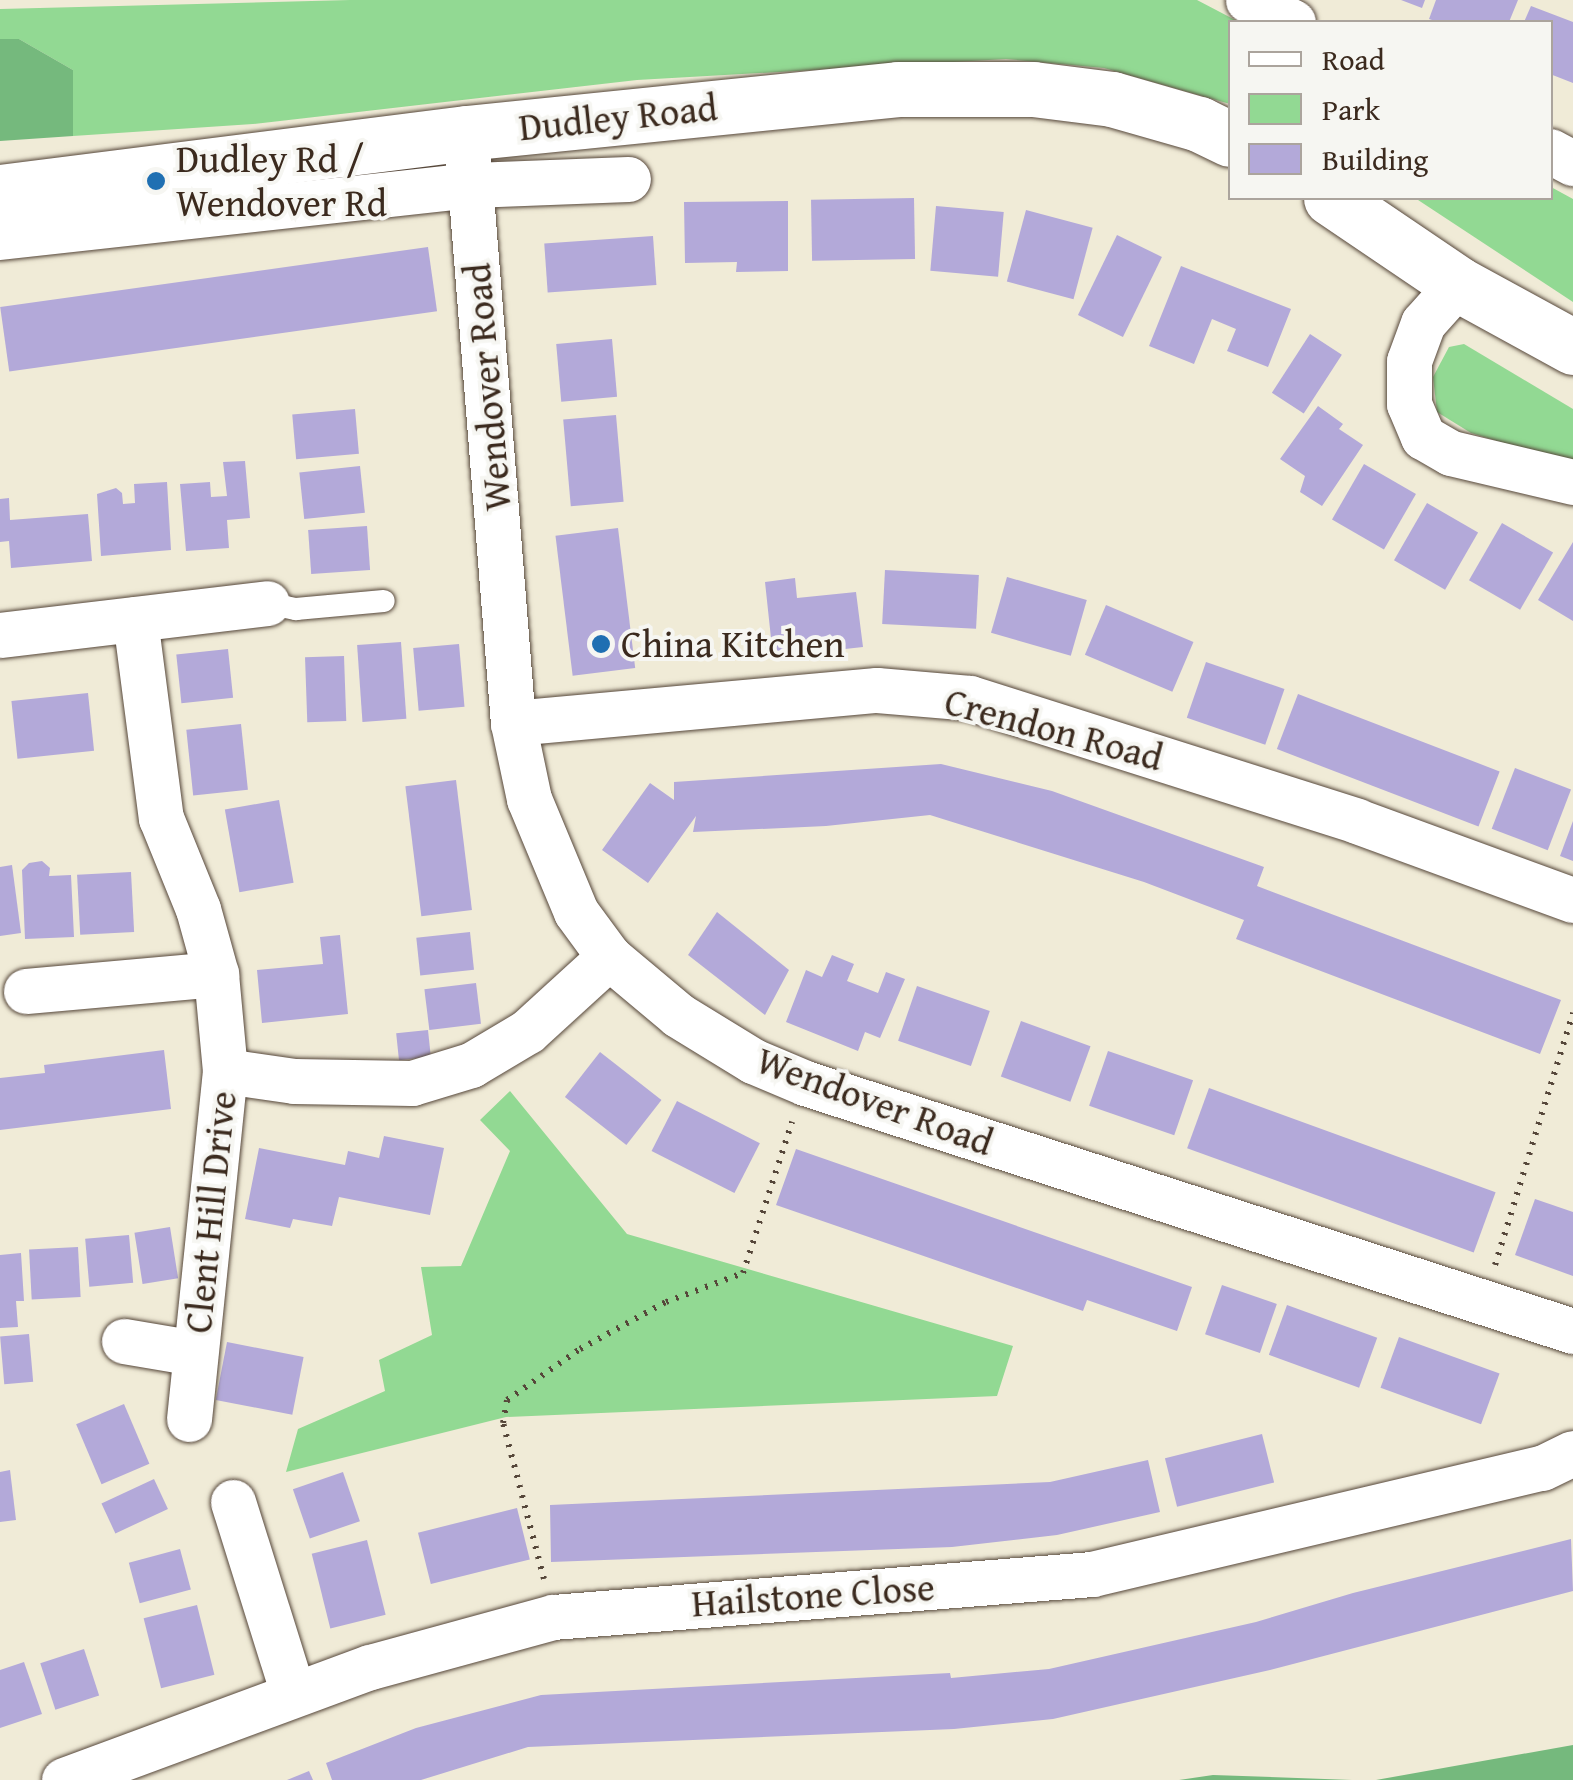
<!DOCTYPE html>
<html>
<head>
<meta charset="utf-8">
<style>
  body { margin:0 }
  #map { position:relative; width:1573px; height:1780px; overflow:hidden; background:#f0ebd7; font-family:"Gentium Book Plus",serif }
  div>[style] { position:absolute }
  [style*='--x'] { left:calc(var(--x)*1px); top:calc(var(--y)*1px); width:calc(var(--w)*1px); rotate:calc(var(--a)*1deg) }
  .green>* { inset:0; background:#92d993 }
  .forest>* { inset:0; background:#75b97d }
  .building>* { inset:0; background:#b3a9d9; transform-origin:0 0 }
  .path>* { height:6px; margin-top:-3px; transform-origin:0; background:repeating-linear-gradient(90deg,#56473a 0 2.5px,transparent 0 10.5px) }
  .roads { filter:drop-shadow(0 0 2px #56473a) drop-shadow(0 0 2px #56473a) }
  .service>* { height:22px; margin:-11px; padding:0 11px; transform-origin:11px; border-radius:11px; background:#fff }
  .minor>* { height:45px; margin:-22.5px; padding:0 22.5px; transform-origin:22.5px; border-radius:22.5px; background:#fff }
  .secondary>* { height:55px; margin:-27.5px; padding:0 27.5px; transform-origin:27.5px; border-radius:27.5px; background:#fff }
  .dots>* { width:28px; height:28px; translate:-50% -50%; box-sizing:border-box; border:5px solid #f6f6f2; border-radius:50% }
  span { translate:-50% -50%; white-space:nowrap; text-align:center; line-height:1.15; -webkit-text-stroke:8px #f6f6f2; paint-order:stroke }
  .street-label { font-size:38px; color:#3b2a1e }
  .poi-label { font-size:38px; color:#3b2a1e }
  .left { translate:0 -50%; text-align:left }
  .legend { position:absolute; left:1228px; top:20px; width:325px; height:180px; box-sizing:border-box; background:#f6f6f2; border:2px solid #aba49d; margin:0; padding:12px 18px; list-style:none; font-size:30px; color:#3b2a1e }
  .legend li { display:flex; align-items:center; gap:20px; height:50px }
  .legend b { width:50px; border:2px solid #aba49d }
</style>
</head>
<body>
<div id="map">
  <div class="green">
    <div style="clip-path:polygon(350px 0,1197px 0,1239px 22px,1230px 22px,1230px 104px,1104px 68px,1006px 59px,637px 80px,253px 124px,73px 136px,73px 70px,19px 39px,0 39px,0 9px)"></div>
    <div style="clip-path:polygon(1551px 187px,1573px 199px,1573px 302px,1415px 198px,1550px 198px)"></div>
    <div style="clip-path:polygon(1464px 344px,1573px 409px,1573px 464px,1471px 433px,1437px 412px,1433px 377px,1449px 347px)"></div>
    <div style="clip-path:polygon(510px 1091px,627px 1234px,1013px 1346px,997px 1396px,506px 1417px,286px 1472px,298px 1429px,385px 1391px,379px 1360px,432px 1335px,421px 1267px,461px 1266px,510px 1151px,480px 1120px)"></div>
  </div>
  <div class="forest">
    <div style="clip-path:polygon(0 39px,19px 39px,73px 70px,73px 136px,0 141px)"></div>
    <div style="clip-path:polygon(1573px 1745px,1573px 1780px,1376px 1780px)"></div>
    <div style="clip-path:polygon(1213px 1775px,1352px 1780px,1179px 1780px)"></div>
  </div>
  <div class="building">
    <div style="clip-path:polygon(1401px 0,1425px 0,1422px 8px)"></div>
    <div style="clip-path:polygon(1436px 0,1518px 0,1509px 22px,1438px 22px,1429px 19px)"></div>
    <div style="clip-path:polygon(1531px 6px,1573px 22px,1573px 83px,1550px 74px,1550px 22px,1524px 22px)"></div>
    <div style="left:914px;top:198px;width:61px;height:103px;rotate:89deg"></div>
    <div style="clip-path:polygon(788px 201px,788px 271px,736px 272px,737px 262px,685px 263px,684px 202px)"></div>
    <div style="left:936px;top:206px;width:68px;height:65px;rotate:5deg"></div>
    <div style="left:1026px;top:210px;width:69px;height:74px;rotate:15deg"></div>
    <div style="left:1117px;top:235px;width:50px;height:89px;rotate:26deg"></div>
    <div style="left:653px;top:236px;width:49px;height:109px;rotate:86deg"></div>
    <div style="left:428px;top:247px;width:65px;height:432px;rotate:82deg"></div>
    <div style="clip-path:polygon(1181px 266px,1291px 309px,1268px 367px,1227px 351px,1236px 329px,1212px 319px,1194px 364px,1149px 346px)"></div>
    <div style="left:1310px;top:334px;width:38px;height:70px;rotate:33deg"></div>
    <div style="left:612px;top:339px;width:58px;height:56px;rotate:85deg"></div>
    <div style="clip-path:polygon(1318px 406px,1343px 424px,1339px 429px,1363px 445px,1322px 506px,1300px 492px,1305px 476px,1280px 459px)"></div>
    <div style="left:355px;top:409px;width:45px;height:63px;rotate:85deg"></div>
    <div style="left:616px;top:415px;width:87px;height:53px;rotate:85deg"></div>
    <div style="clip-path:polygon(245px 461px,250px 518px,227px 520px,229px 548px,186px 551px,180px 484px,210px 482px,211px 497px,227px 496px,223px 462px)"></div>
    <div style="left:1364px;top:464px;width:60px;height:64px;rotate:30deg"></div>
    <div style="left:360px;top:466px;width:47px;height:61px;rotate:84deg"></div>
    <div style="clip-path:polygon(167px 482px,171px 550px,101px 556px,97px 494px,116px 488px,122px 493px,123px 504px,135px 503px,134px 484px)"></div>
    <div style="clip-path:polygon(9px 498px,10px 520px,88px 514px,92px 561px,11px 568px,9px 541px,0 542px,0 499px)"></div>
    <div style="left:1427px;top:503px;width:59px;height:66px;rotate:30deg"></div>
    <div style="left:1502px;top:523px;width:59px;height:66px;rotate:30deg"></div>
    <div style="left:367px;top:526px;width:44px;height:59px;rotate:86deg"></div>
    <div style="left:618px;top:528px;width:141px;height:63px;rotate:83deg"></div>
    <div style="clip-path:polygon(1573px 542px,1573px 621px,1538px 600px)"></div>
    <div style="left:885px;top:570px;width:94px;height:54px;rotate:3deg"></div>
    <div style="left:1007px;top:577px;width:83px;height:58px;rotate:16deg"></div>
    <div style="clip-path:polygon(795px 578px,797px 598px,856px 592px,863px 647px,773px 657px,765px 582px)"></div>
    <div style="left:1106px;top:605px;width:95px;height:54px;rotate:23deg"></div>
    <div style="left:401px;top:642px;width:77px;height:44px;rotate:86deg"></div>
    <div style="left:459px;top:644px;width:63px;height:46px;rotate:85deg"></div>
    <div style="left:228px;top:649px;width:49px;height:52px;rotate:84deg"></div>
    <div style="left:344px;top:656px;width:65px;height:39px;rotate:88deg"></div>
    <div style="left:1206px;top:662px;width:83px;height:59px;rotate:19deg"></div>
    <div style="left:88px;top:693px;width:58px;height:77px;rotate:84deg"></div>
    <div style="left:1298px;top:694px;width:216px;height:59px;rotate:21deg"></div>
    <div style="left:241px;top:724px;width:66px;height:55px;rotate:84deg"></div>
    <div style="clip-path:polygon(941px 764px,1052px 791px,1264px 867px,1257px 886px,1561px 1000px,1540px 1054px,1236px 939px,1244px 920px,1144px 882px,930px 815px,826px 826px,693px 832px,696px 816px,648px 883px,602px 850px,650px 783px,674px 800px,674px 782px)"></div>
    <div style="left:1515px;top:768px;width:60px;height:65px;rotate:21deg"></div>
    <div style="left:456px;top:780px;width:131px;height:51px;rotate:83deg"></div>
    <div style="left:279px;top:800px;width:84px;height:55px;rotate:80deg"></div>
    <div style="clip-path:polygon(1573px 821px,1573px 861px,1560px 856px)"></div>
    <div style="clip-path:polygon(42px 861px,50px 868px,49px 876px,71px 875px,74px 937px,25px 939px,22px 870px,29px 863px)"></div>
    <div style="clip-path:polygon(12px 865px,21px 933px,0 936px,0 867px)"></div>
    <div style="left:131px;top:872px;width:60px;height:54px;rotate:87deg"></div>
    <div style="clip-path:polygon(717px 912px,789px 970px,765px 1015px,688px 955px)"></div>
    <div style="left:470px;top:932px;width:38px;height:54px;rotate:84deg"></div>
    <div style="clip-path:polygon(340px 935px,348px 1014px,262px 1023px,257px 970px,323px 964px,320px 937px)"></div>
    <div style="clip-path:polygon(832px 955px,854px 964px,847px 981px,878px 993px,886px 972px,905px 979px,880px 1038px,865px 1032px,858px 1051px,786px 1022px,806px 970px,822px 977px)"></div>
    <div style="left:476px;top:983px;width:41px;height:52px;rotate:83deg"></div>
    <div style="left:917px;top:986px;width:77px;height:58px;rotate:19deg"></div>
    <div style="left:1021px;top:1021px;width:74px;height:59px;rotate:20deg"></div>
    <div style="left:428px;top:1030px;width:27px;height:32px;rotate:84deg"></div>
    <div style="clip-path:polygon(164px 1050px,171px 1109px,0 1130px,0 1078px,45px 1073px,44px 1065px)"></div>
    <div style="left:1108px;top:1051px;width:90px;height:58px;rotate:19deg"></div>
    <div style="left:600px;top:1052px;width:78px;height:57px;rotate:38deg"></div>
    <div style="left:1209px;top:1088px;width:305px;height:64px;rotate:20deg"></div>
    <div style="left:677px;top:1101px;width:93px;height:56px;rotate:27deg"></div>
    <div style="clip-path:polygon(384px 1136px,444px 1148px,430px 1215px,339px 1197px,332px 1226px,293px 1219px,290px 1228px,245px 1219px,259px 1148px,345px 1165px,348px 1151px,379px 1158px)"></div>
    <div style="clip-path:polygon(796px 1149px,1192px 1287px,1177px 1331px,1087px 1300px,1083px 1311px,776px 1205px)"></div>
    <div style="clip-path:polygon(1535px 1199px,1573px 1212px,1573px 1276px,1515px 1255px)"></div>
    <div style="left:170px;top:1227px;width:52px;height:36px;rotate:81deg"></div>
    <div style="left:129px;top:1235px;width:48px;height:44px;rotate:85deg"></div>
    <div style="left:78px;top:1247px;width:50px;height:49px;rotate:87deg"></div>
    <div style="clip-path:polygon(21px 1253px,24px 1301px,16px 1301px,18px 1327px,0 1328px,0 1255px)"></div>
    <div style="left:1222px;top:1285px;width:58px;height:52px;rotate:19deg"></div>
    <div style="left:1287px;top:1305px;width:96px;height:53px;rotate:20deg"></div>
    <div style="left:29px;top:1334px;width:48px;height:29px;rotate:85deg"></div>
    <div style="left:1399px;top:1337px;width:107px;height:54px;rotate:20deg"></div>
    <div style="left:227px;top:1342px;width:78px;height:59px;rotate:11deg"></div>
    <div style="left:124px;top:1404px;width:65px;height:52px;rotate:67deg"></div>
    <div style="left:1262px;top:1434px;width:50px;height:100px;rotate:76deg"></div>
    <div style="clip-path:polygon(1148px 1460px,1160px 1512px,1057px 1535px,952px 1547px,551px 1562px,550px 1505px,1050px 1482px)"></div>
    <div style="clip-path:polygon(10px 1470px,16px 1520px,0 1522px,0 1472px)"></div>
    <div style="left:343px;top:1472px;width:52px;height:53px;rotate:71deg"></div>
    <div style="left:154px;top:1479px;width:33px;height:58px;rotate:65deg"></div>
    <div style="left:517px;top:1508px;width:53px;height:102px;rotate:76deg"></div>
    <div style="clip-path:polygon(1571px 1539px,1573px 1591px,1270px 1670px,1053px 1719px,954px 1729px,528px 1747px,421px 1780px,332px 1780px,326px 1763px,416px 1728px,541px 1695px,950px 1673px,951px 1678px,1049px 1669px,1256px 1622px,1353px 1593px)"></div>
    <div style="left:367px;top:1540px;width:77px;height:57px;rotate:76deg"></div>
    <div style="left:180px;top:1549px;width:42px;height:53px;rotate:75deg"></div>
    <div style="left:197px;top:1605px;width:72px;height:55px;rotate:76deg"></div>
    <div style="left:84px;top:1649px;width:49px;height:46px;rotate:72deg"></div>
    <div style="clip-path:polygon(24px 1662px,42px 1714px,0 1728px,0 1670px)"></div>
    <div style="clip-path:polygon(309px 1771px,313px 1780px,287px 1780px)"></div>
  </div>
  <div class="path">
    <div style="--x:1495;--y:1265;--w:264;--a:-72.8"></div>
    <div style="--x:544;--y:1579;--w:161;--a:-104.7"></div>
    <div style="--x:503;--y:1423;--w:23;--a:-80"></div>
    <div style="--x:507;--y:1400;--w:89;--a:-34.9"></div>
    <div style="--x:580;--y:1349;--w:98;--a:-28.7"></div>
    <div style="--x:666;--y:1302;--w:82;--a:-20.6"></div>
    <div style="--x:743;--y:1273;--w:159;--a:-72"></div>
  </div>
  <div class="roads">
    <div class="service">
      <div style="--x:267;--y:603;--w:30;--a:12"></div>
      <div style="--x:296;--y:609;--w:88;--a:-5.2"></div>
    </div>
    <div class="minor">
      <div style="--x:1248;--y:0;--w:50;--a:26.1"></div>
      <div style="--x:466;--y:133;--w:592;--a:85.45"></div>
      <div style="--x:513;--y:723;--w:78;--a:78.1"></div>
      <div style="--x:529;--y:799;--w:122;--a:67.4"></div>
      <div style="--x:576;--y:912;--w:56;--a:53.7"></div>
      <div style="--x:609;--y:957;--w:90;--a:40"></div>
      <div style="--x:678;--y:1015;--w:88;--a:31.5"></div>
      <div style="--x:753;--y:1061;--w:56;--a:22.9"></div>
      <div style="--x:805;--y:1083;--w:807;--a:17.9"></div>
      <div style="--x:1550;--y:151;--w:26;--a:28"></div>
      <div style="--x:0;--y:237;--w:473;--a:-6.3"></div>
      <div style="--x:470;--y:185;--w:158;--a:-2.2"></div>
      <div style="--x:1458;--y:284;--w:52;--a:131.9"></div>
      <div style="--x:1423;--y:323;--w:40;--a:110.2"></div>
      <div style="--x:1409;--y:361;--w:43;--a:90"></div>
      <div style="--x:1409;--y:404;--w:36;--a:67"></div>
      <div style="--x:1423;--y:437;--w:32;--a:30"></div>
      <div style="--x:1451;--y:453;--w:125;--a:13.4"></div>
      <div style="--x:135;--y:619;--w:201;--a:82.6"></div>
      <div style="--x:161;--y:818;--w:98;--a:67.9"></div>
      <div style="--x:198;--y:909;--w:67;--a:74.5"></div>
      <div style="--x:216;--y:974;--w:97;--a:84.7"></div>
      <div style="--x:225;--y:1071;--w:70;--a:8.2"></div>
      <div style="--x:294;--y:1081;--w:118;--a:1"></div>
      <div style="--x:412;--y:1083;--w:62;--a:-17"></div>
      <div style="--x:471;--y:1065;--w:66;--a:-30.8"></div>
      <div style="--x:528;--y:1031;--w:110;--a:-42.4"></div>
      <div style="--x:0;--y:635;--w:269;--a:-6.8"></div>
      <div style="--x:513;--y:723;--w:365;--a:-5.2"></div>
      <div style="--x:877;--y:690;--w:93;--a:4.9"></div>
      <div style="--x:970;--y:698;--w:406;--a:17.6"></div>
      <div style="--x:1357;--y:821;--w:230;--a:20.1"></div>
      <div style="--x:26;--y:991;--w:191;--a:-5.1"></div>
      <div style="--x:124;--y:1341;--w:72;--a:9.6"></div>
      <div style="--x:189;--y:1419;--w:350;--a:-84.1"></div>
      <div style="--x:233;--y:1502;--w:200;--a:72.6"></div>
      <div style="--x:64;--y:1780;--w:326;--a:-20.3"></div>
      <div style="--x:370;--y:1667;--w:190;--a:-15.3"></div>
      <div style="--x:553;--y:1617;--w:541;--a:-4.56"></div>
      <div style="--x:1092;--y:1574;--w:462;--a:-13.3"></div>
      <div style="--x:1542;--y:1468;--w:34;--a:-26"></div>
    </div>
    <div class="secondary">
      <div style="--x:0;--y:192;--w:470;--a:-7.2"></div>
      <div style="--x:466;--y:133;--w:434;--a:-5.8"></div>
      <div style="--x:898;--y:89;--w:135;--a:0"></div>
      <div style="--x:1033;--y:89;--w:80;--a:7.2"></div>
      <div style="--x:1112;--y:99;--w:91;--a:16"></div>
      <div style="--x:1199;--y:124;--w:34;--a:26"></div>
      <div style="--x:1331;--y:198;--w:153;--a:34.1"></div>
      <div style="--x:1458;--y:284;--w:131;--a:28.7"></div>
    </div>
  </div>
  <div class="dots">
    <div style="left:156px;top:181px;background:#1f6fb2"></div>
    <div style="left:601px;top:644px;background:#1f6fb2"></div>
  </div>
  <div class="street-label">
    <span style="left:618px;top:117px;rotate:-6deg">Dudley Road</span>
    <span style="left:487px;top:387px;rotate:-95deg">Wendover Road</span>
    <span style="left:1054px;top:729px;rotate:15deg">Crendon Road</span>
    <span style="left:875px;top:1101px;rotate:20deg">Wendover Road</span>
    <span style="left:210px;top:1212px;rotate:-84deg">Clent Hill Drive</span>
    <span style="left:813px;top:1595px;rotate:-4deg">Hailstone Close</span>
  </div>
  <div class="poi-label">
    <span class="left" style="left:176px;top:181px">Dudley Rd /<br>Wendover Rd</span>
    <span class="left" style="left:621px;top:644px">China Kitchen</span>
  </div>
  <ul class="legend">
  <li><b style="height:12px;background:#fff"></b>Road</li>
  <li><b style="height:28px;background:#92d993"></b>Park</li>
  <li><b style="height:28px;background:#b3a9d9"></b>Building</li>
  </ul>
</div>
</body>
</html>
